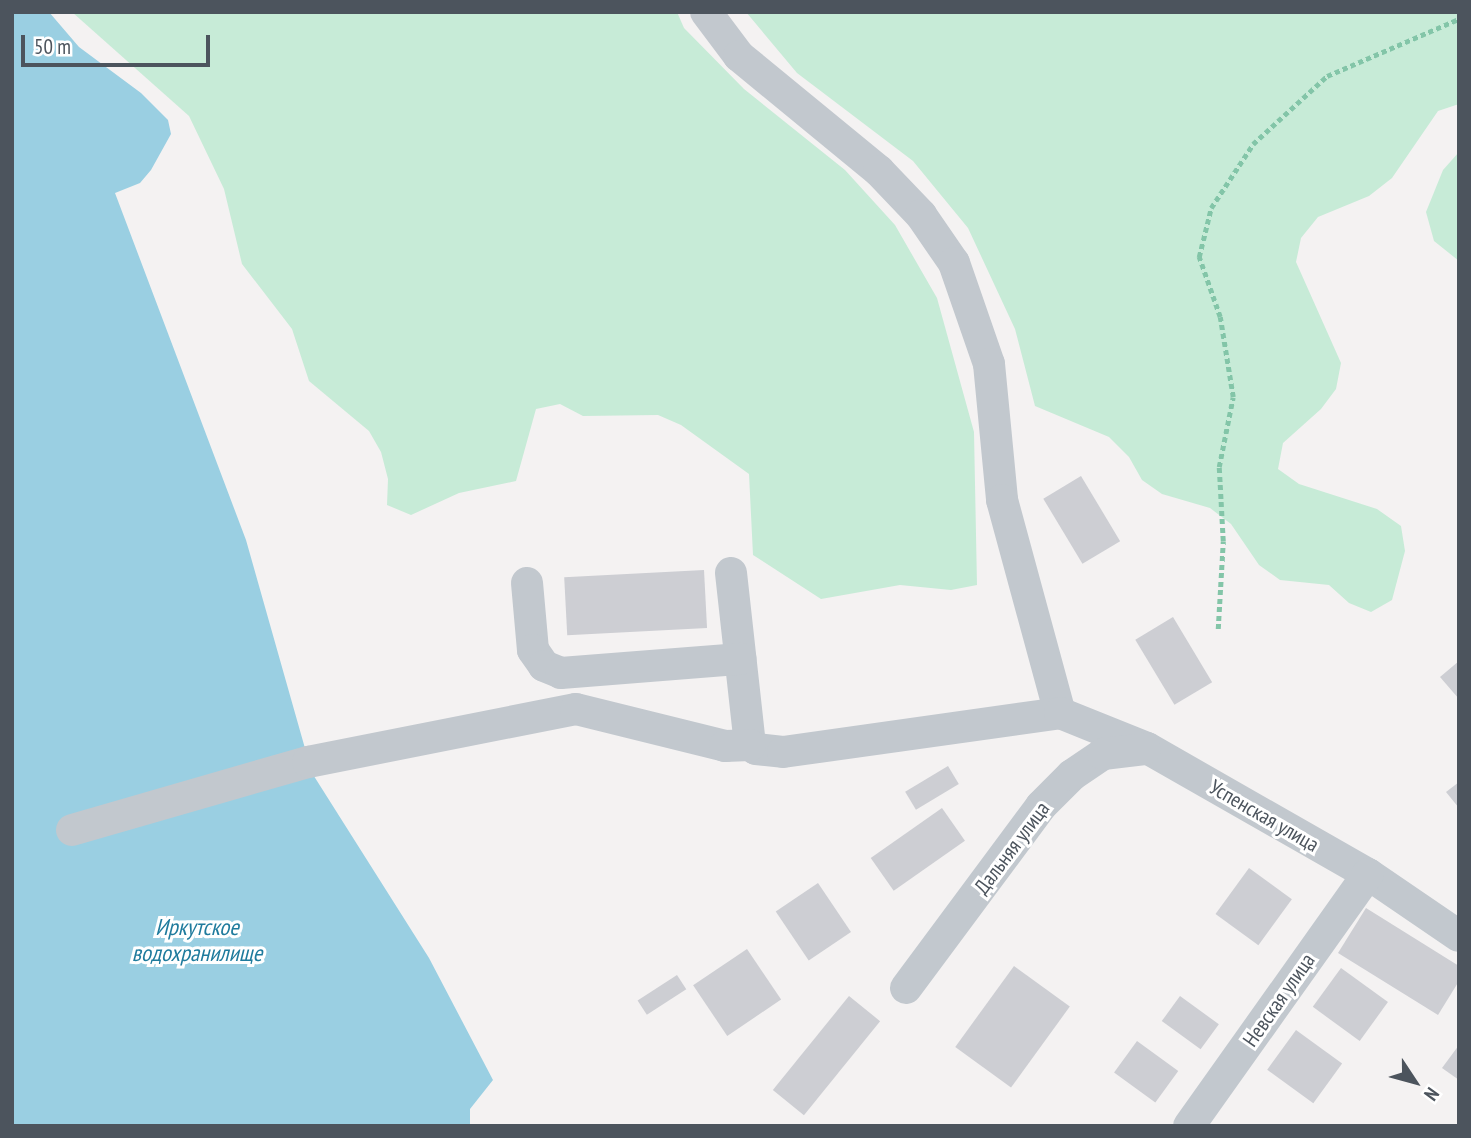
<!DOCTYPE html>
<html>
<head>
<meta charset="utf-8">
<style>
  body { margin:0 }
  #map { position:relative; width:1471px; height:1138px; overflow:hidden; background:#f4f2f2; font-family:"PT Sans Narrow",sans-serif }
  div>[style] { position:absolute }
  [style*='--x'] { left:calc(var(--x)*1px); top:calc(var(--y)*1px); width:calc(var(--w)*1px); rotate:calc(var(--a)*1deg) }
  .green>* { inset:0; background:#c7ebd7 }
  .water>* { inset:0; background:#9acfe2 }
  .building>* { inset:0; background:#cdced3; transform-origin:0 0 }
  .path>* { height:4.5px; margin-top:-2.25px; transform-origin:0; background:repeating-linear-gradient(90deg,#83c5a8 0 5px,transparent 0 8.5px) }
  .minor>* { height:32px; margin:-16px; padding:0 16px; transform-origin:16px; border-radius:16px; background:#c2c8ce }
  span { translate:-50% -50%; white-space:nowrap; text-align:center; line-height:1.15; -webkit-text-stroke:6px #fff; paint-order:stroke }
  .street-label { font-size:21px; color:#4c545d }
  .water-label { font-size:23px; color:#1f7b9d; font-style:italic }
  .frame { position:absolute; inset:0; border:14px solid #4c545d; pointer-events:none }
  .north { position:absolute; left:1380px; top:1047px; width:70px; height:70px; -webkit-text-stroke:5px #fff; paint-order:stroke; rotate:126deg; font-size:19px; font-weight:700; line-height:28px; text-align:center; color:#4c545d }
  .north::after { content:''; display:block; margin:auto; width:24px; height:32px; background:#4c545d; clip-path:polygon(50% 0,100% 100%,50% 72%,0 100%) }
  .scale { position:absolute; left:21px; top:35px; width:189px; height:32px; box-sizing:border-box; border:4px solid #4c545d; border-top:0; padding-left:9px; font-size:21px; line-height:24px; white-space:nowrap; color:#4c545d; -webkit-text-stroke:5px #fff; paint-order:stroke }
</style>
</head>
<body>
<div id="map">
  <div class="green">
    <div style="clip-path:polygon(72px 12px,677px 12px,684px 28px,744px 89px,845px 170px,895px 225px,937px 298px,974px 432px,977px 585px,951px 590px,900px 585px,821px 599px,753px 555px,749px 474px,681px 425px,658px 415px,583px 416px,560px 404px,536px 409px,516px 481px,459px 493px,411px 515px,387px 505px,388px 479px,381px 452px,369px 431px,309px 381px,292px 329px,242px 264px,224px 189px,189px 116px)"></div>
    <div style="clip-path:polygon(746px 12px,1459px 12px,1459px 104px,1438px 111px,1392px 178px,1369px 196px,1318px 217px,1301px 238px,1296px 262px,1341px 363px,1336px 389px,1321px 409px,1283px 443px,1278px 469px,1299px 484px,1377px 509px,1401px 526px,1405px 551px,1392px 600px,1371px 612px,1349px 603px,1329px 585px,1280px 580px,1259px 565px,1231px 524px,1210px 508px,1162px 494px,1142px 480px,1129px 457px,1109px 437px,1035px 406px,1015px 329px,968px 228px,913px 161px,797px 73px)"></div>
    <div style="clip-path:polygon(1459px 152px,1459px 261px,1434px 241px,1426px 212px,1443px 170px)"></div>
  </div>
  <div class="water">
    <div style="clip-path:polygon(12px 12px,49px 12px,79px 47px,141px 93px,168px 120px,171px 134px,151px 170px,140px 183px,115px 193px,246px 540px,312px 773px,429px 958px,493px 1080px,470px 1109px,470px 1126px,12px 1126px)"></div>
  </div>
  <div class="building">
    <div style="left:1081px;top:476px;width:76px;height:44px;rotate:59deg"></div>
    <div style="left:704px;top:570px;width:58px;height:140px;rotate:87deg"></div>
    <div style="left:1173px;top:617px;width:76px;height:44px;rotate:59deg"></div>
    <div style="clip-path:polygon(1459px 661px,1459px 699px,1440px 677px)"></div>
    <div style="left:948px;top:766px;width:21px;height:50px;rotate:59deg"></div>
    <div style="clip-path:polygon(1459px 782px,1459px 808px,1446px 792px)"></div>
    <div style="left:942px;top:808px;width:40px;height:87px;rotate:55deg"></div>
    <div style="left:1249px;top:868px;width:53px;height:57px;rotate:36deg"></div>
    <div style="left:818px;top:883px;width:59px;height:51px;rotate:56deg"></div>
    <div style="clip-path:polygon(1366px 908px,1459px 966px,1459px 981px,1438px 1015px,1338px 953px)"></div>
    <div style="left:747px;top:949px;width:61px;height:65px;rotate:56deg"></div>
    <div style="left:1014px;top:966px;width:69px;height:100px;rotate:36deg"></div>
    <div style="left:1341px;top:968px;width:58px;height:48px;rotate:36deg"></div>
    <div style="left:677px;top:975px;width:17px;height:47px;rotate:57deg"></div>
    <div style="left:849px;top:996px;width:40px;height:121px;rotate:39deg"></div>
    <div style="left:1180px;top:996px;width:48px;height:31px;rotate:36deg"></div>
    <div style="left:1296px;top:1030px;width:57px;height:49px;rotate:36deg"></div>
    <div style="left:1137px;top:1041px;width:51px;height:39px;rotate:36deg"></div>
    <div style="clip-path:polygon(1459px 1045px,1459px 1080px,1442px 1068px)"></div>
  </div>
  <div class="path">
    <div style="--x:1218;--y:629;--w:88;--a:-86.7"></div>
    <div style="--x:1223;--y:541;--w:74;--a:-93.1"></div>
    <div style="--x:1219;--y:467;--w:71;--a:-78.7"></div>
    <div style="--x:1233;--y:397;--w:81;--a:-99.2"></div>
    <div style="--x:1220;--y:317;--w:64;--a:-109.3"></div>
    <div style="--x:1199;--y:257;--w:50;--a:-76.2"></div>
    <div style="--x:1211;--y:208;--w:77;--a:-56.7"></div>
    <div style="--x:1253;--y:144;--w:100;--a:-42.6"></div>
    <div style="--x:1327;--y:76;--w:144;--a:-23.4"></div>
  </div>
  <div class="minor">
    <div style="--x:706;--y:12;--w:55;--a:53.1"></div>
    <div style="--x:739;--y:56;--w:181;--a:39.4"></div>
    <div style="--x:879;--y:171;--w:61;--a:46.3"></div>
    <div style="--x:921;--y:215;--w:58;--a:55.5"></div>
    <div style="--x:954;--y:263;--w:107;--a:70.9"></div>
    <div style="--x:989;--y:364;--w:137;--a:84.5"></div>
    <div style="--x:1002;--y:500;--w:221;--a:74.8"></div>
    <div style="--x:731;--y:573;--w:173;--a:83.7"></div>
    <div style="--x:750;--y:745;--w:7;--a:34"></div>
    <div style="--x:756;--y:749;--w:27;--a:6"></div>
    <div style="--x:783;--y:752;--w:280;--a:-8"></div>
    <div style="--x:1060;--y:713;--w:94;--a:21.9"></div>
    <div style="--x:1147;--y:748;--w:254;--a:29.7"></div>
    <div style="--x:1368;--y:874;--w:110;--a:34.3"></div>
    <div style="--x:527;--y:583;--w:67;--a:84.9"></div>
    <div style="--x:533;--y:650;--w:19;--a:55"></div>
    <div style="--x:544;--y:666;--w:18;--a:22"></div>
    <div style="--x:561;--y:673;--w:180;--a:-4.5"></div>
    <div style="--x:72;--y:830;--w:246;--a:-16.1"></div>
    <div style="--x:308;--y:762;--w:273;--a:-11.2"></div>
    <div style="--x:576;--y:709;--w:154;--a:13.9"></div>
    <div style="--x:725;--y:746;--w:25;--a:-2"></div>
    <div style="--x:906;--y:988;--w:227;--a:-53.4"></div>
    <div style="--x:1041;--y:806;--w:44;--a:-45"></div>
    <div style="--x:1072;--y:775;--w:37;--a:-34"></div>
    <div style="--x:1103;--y:754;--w:42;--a:-6.8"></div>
    <div style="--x:1189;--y:1126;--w:309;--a:-54.6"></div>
  </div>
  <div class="street-label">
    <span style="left:1264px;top:816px;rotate:30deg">Успенская улица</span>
    <span style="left:1012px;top:848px;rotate:-53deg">Дальняя улица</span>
    <span style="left:1279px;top:1000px;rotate:-55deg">Невская улица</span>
  </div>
  <div class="water-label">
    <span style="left:197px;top:940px">Иркутское<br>водохранилище</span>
  </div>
  <div class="frame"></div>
  <div class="north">N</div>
  <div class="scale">50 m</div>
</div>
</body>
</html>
